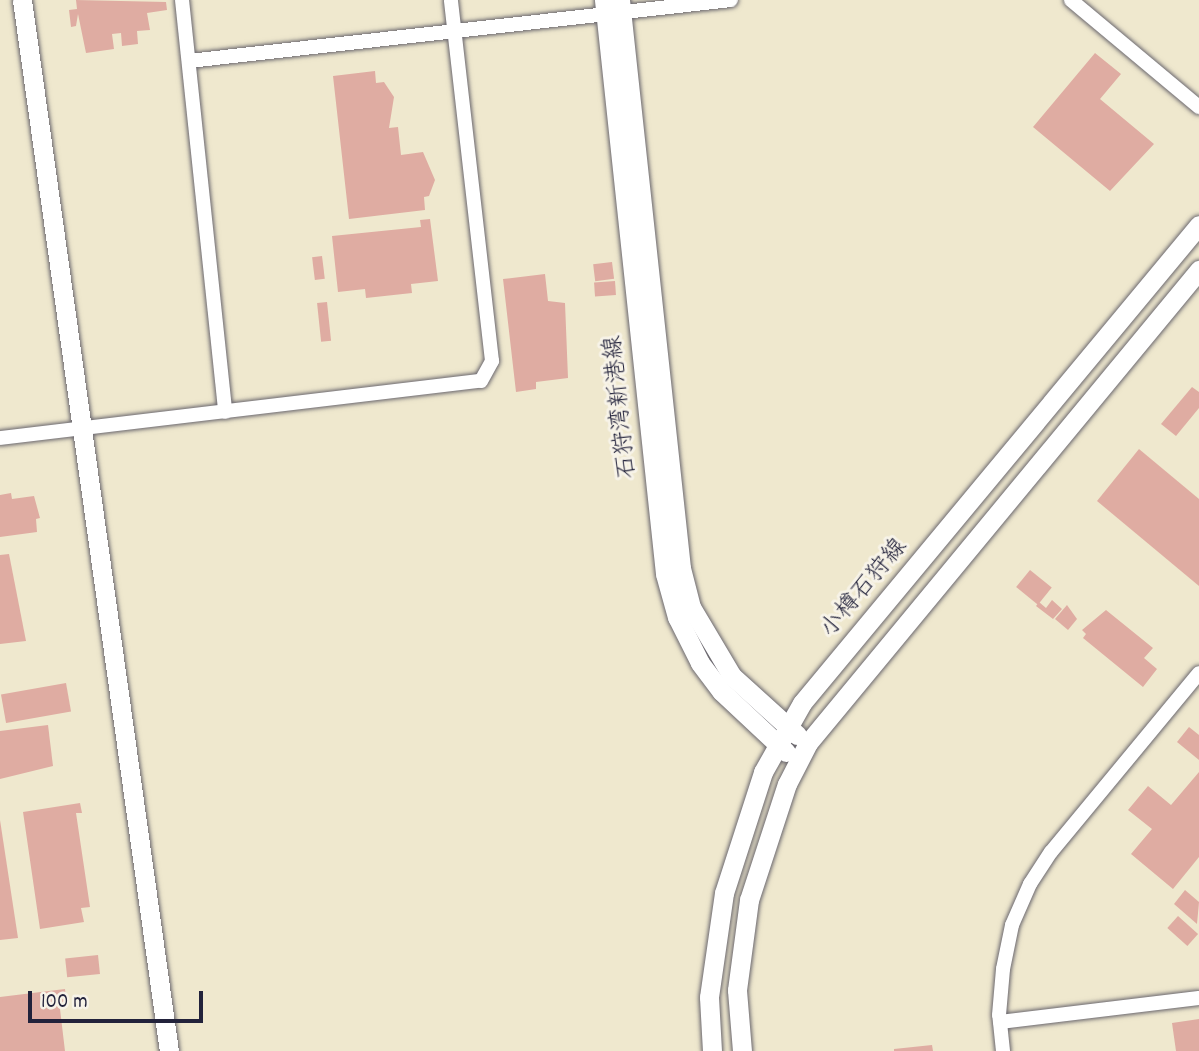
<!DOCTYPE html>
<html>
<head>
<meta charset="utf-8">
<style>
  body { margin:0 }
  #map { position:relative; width:1199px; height:1051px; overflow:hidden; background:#efe8ce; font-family:Dekko,"Klee One",sans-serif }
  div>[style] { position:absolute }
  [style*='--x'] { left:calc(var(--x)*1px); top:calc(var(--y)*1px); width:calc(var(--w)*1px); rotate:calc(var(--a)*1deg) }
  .building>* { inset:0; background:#dfaca2; transform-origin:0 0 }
  .roads { filter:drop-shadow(0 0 2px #6a676e) drop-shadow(0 0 2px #6a676e) }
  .street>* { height:14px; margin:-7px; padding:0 7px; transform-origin:7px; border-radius:7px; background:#fff }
  .secondary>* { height:19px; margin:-9.5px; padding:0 9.5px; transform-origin:9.5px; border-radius:9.5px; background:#fff }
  span { translate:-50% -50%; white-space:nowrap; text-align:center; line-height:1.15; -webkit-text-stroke:6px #f7f3e8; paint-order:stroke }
  .street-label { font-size:24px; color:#22223b }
  .scale { position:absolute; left:28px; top:991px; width:175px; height:32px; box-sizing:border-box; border:4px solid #22223b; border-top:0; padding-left:9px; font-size:21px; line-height:24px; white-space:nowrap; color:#22223b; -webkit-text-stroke:5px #f7f3e8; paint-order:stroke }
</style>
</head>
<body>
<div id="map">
  <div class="building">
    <div style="clip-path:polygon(76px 0,166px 2px,167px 10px,147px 13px,150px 30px,137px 31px,138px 44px,122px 46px,121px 33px,112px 34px,114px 49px,86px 53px,78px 14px,76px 26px,71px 27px,69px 10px,77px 9px)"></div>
    <div style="clip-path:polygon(1095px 53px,1121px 74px,1100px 99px,1154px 144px,1110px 191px,1033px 127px)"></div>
    <div style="clip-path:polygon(375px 71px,376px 83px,384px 82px,394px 97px,389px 128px,398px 127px,401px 155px,423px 152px,435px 180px,429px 196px,424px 197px,425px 210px,349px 219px,333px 76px)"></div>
    <div style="clip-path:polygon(430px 219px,438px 281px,411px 284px,412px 293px,366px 298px,365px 289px,338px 292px,332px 236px,421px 227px,420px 220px)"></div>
    <div style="left:322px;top:256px;width:23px;height:10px;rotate:83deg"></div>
    <div style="left:612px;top:262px;width:17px;height:19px;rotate:83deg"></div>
    <div style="clip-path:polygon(545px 274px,548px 301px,565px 303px,568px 378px,536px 382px,536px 389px,516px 392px,503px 279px)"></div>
    <div style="left:615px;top:281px;width:14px;height:21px;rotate:86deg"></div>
    <div style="left:327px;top:302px;width:39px;height:10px;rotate:84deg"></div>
    <div style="clip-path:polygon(1192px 387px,1199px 392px,1199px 408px,1176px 436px,1161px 424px)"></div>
    <div style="clip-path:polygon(1139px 449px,1199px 499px,1199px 586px,1097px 501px)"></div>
    <div style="clip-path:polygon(11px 493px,12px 499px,34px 496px,40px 518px,36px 519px,37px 532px,0 537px,0 495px)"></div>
    <div style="clip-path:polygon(9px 554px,26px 641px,0 644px,0 555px)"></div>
    <div style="left:1030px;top:570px;width:28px;height:22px;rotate:39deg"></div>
    <div style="clip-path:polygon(1052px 600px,1062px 609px,1053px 619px,1036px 606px,1039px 602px,1046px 608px)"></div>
    <div style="clip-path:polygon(1067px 605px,1077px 619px,1068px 630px,1055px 619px)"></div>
    <div style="clip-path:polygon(1106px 610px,1153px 648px,1144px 658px,1157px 669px,1143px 687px,1083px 638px,1086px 634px,1082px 630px)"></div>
    <div style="left:66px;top:683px;width:29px;height:66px;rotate:80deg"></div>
    <div style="clip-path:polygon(48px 725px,53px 766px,0 779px,0 731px)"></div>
    <div style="clip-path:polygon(1189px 727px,1199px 735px,1199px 760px,1177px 742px)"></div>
    <div style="clip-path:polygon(1199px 772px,1199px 857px,1173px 889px,1131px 854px,1152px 829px,1128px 810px,1148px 786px,1171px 805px)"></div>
    <div style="clip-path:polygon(80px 803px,82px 813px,76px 813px,90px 907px,81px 908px,84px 922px,40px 929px,23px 812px)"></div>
    <div style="clip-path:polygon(0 820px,18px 938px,0 940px)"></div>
    <div style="clip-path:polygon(1185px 890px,1199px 902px,1197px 924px,1174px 904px)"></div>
    <div style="left:1178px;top:916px;width:27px;height:16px;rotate:42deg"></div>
    <div style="left:98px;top:955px;width:19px;height:33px;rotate:84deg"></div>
    <div style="clip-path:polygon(65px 989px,67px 1008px,60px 1009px,65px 1051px,0 1051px,0 997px)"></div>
    <div style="clip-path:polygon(1199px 1019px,1199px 1051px,1176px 1051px,1172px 1023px)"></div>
    <div style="clip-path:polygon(932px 1045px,933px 1051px,894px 1051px,894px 1049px)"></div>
  </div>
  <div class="roads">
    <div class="street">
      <div style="--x:182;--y:0;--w:414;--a:84"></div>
      <div style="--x:1071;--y:0;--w:167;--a:39.9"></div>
      <div style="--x:189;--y:61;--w:545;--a:-6.42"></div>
      <div style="--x:0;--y:438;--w:484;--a:-6.8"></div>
      <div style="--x:481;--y:381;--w:23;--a:-61"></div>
      <div style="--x:492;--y:361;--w:363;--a:-96.5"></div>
      <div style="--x:1000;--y:1022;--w:200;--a:-6.9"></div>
      <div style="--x:1003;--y:1051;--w:36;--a:-96"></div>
      <div style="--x:999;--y:1015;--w:46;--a:-85"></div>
      <div style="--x:1003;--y:969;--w:45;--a:-78.4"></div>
      <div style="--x:1012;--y:925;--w:45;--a:-66.3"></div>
      <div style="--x:1030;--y:884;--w:38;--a:-57"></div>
      <div style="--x:1051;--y:852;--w:232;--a:-50.4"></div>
    </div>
    <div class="secondary">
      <div style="--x:22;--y:0;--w:1061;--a:82.04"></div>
      <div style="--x:604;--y:0;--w:577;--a:83.93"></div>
      <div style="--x:665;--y:574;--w:45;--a:74.4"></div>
      <div style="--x:677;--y:617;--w:51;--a:63.4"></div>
      <div style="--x:700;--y:663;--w:35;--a:53"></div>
      <div style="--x:721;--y:691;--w:89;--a:43.2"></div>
      <div style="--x:620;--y:0;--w:571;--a:83.87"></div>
      <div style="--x:681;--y:568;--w:40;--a:75.6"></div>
      <div style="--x:691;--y:607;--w:80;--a:59.3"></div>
      <div style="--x:732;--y:676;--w:88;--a:42.2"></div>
      <div style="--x:712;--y:1051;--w:54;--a:-93.2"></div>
      <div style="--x:709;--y:997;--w:105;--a:-81.8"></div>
      <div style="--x:724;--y:893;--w:127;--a:-72.1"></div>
      <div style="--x:763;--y:772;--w:79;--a:-60.5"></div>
      <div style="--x:802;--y:703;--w:621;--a:-50.29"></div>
      <div style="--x:742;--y:1051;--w:61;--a:-94.7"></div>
      <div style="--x:737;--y:990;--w:91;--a:-82.4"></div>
      <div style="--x:749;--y:900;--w:122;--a:-71.9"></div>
      <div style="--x:787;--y:784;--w:46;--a:-62.9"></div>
      <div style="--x:808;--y:743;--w:614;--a:-50.42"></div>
    </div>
  </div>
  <div class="street-label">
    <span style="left:622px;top:407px;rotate:-96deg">石狩湾新港線</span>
    <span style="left:865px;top:589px;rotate:-50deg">小樽石狩線</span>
  </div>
  <div class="scale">100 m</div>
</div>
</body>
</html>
